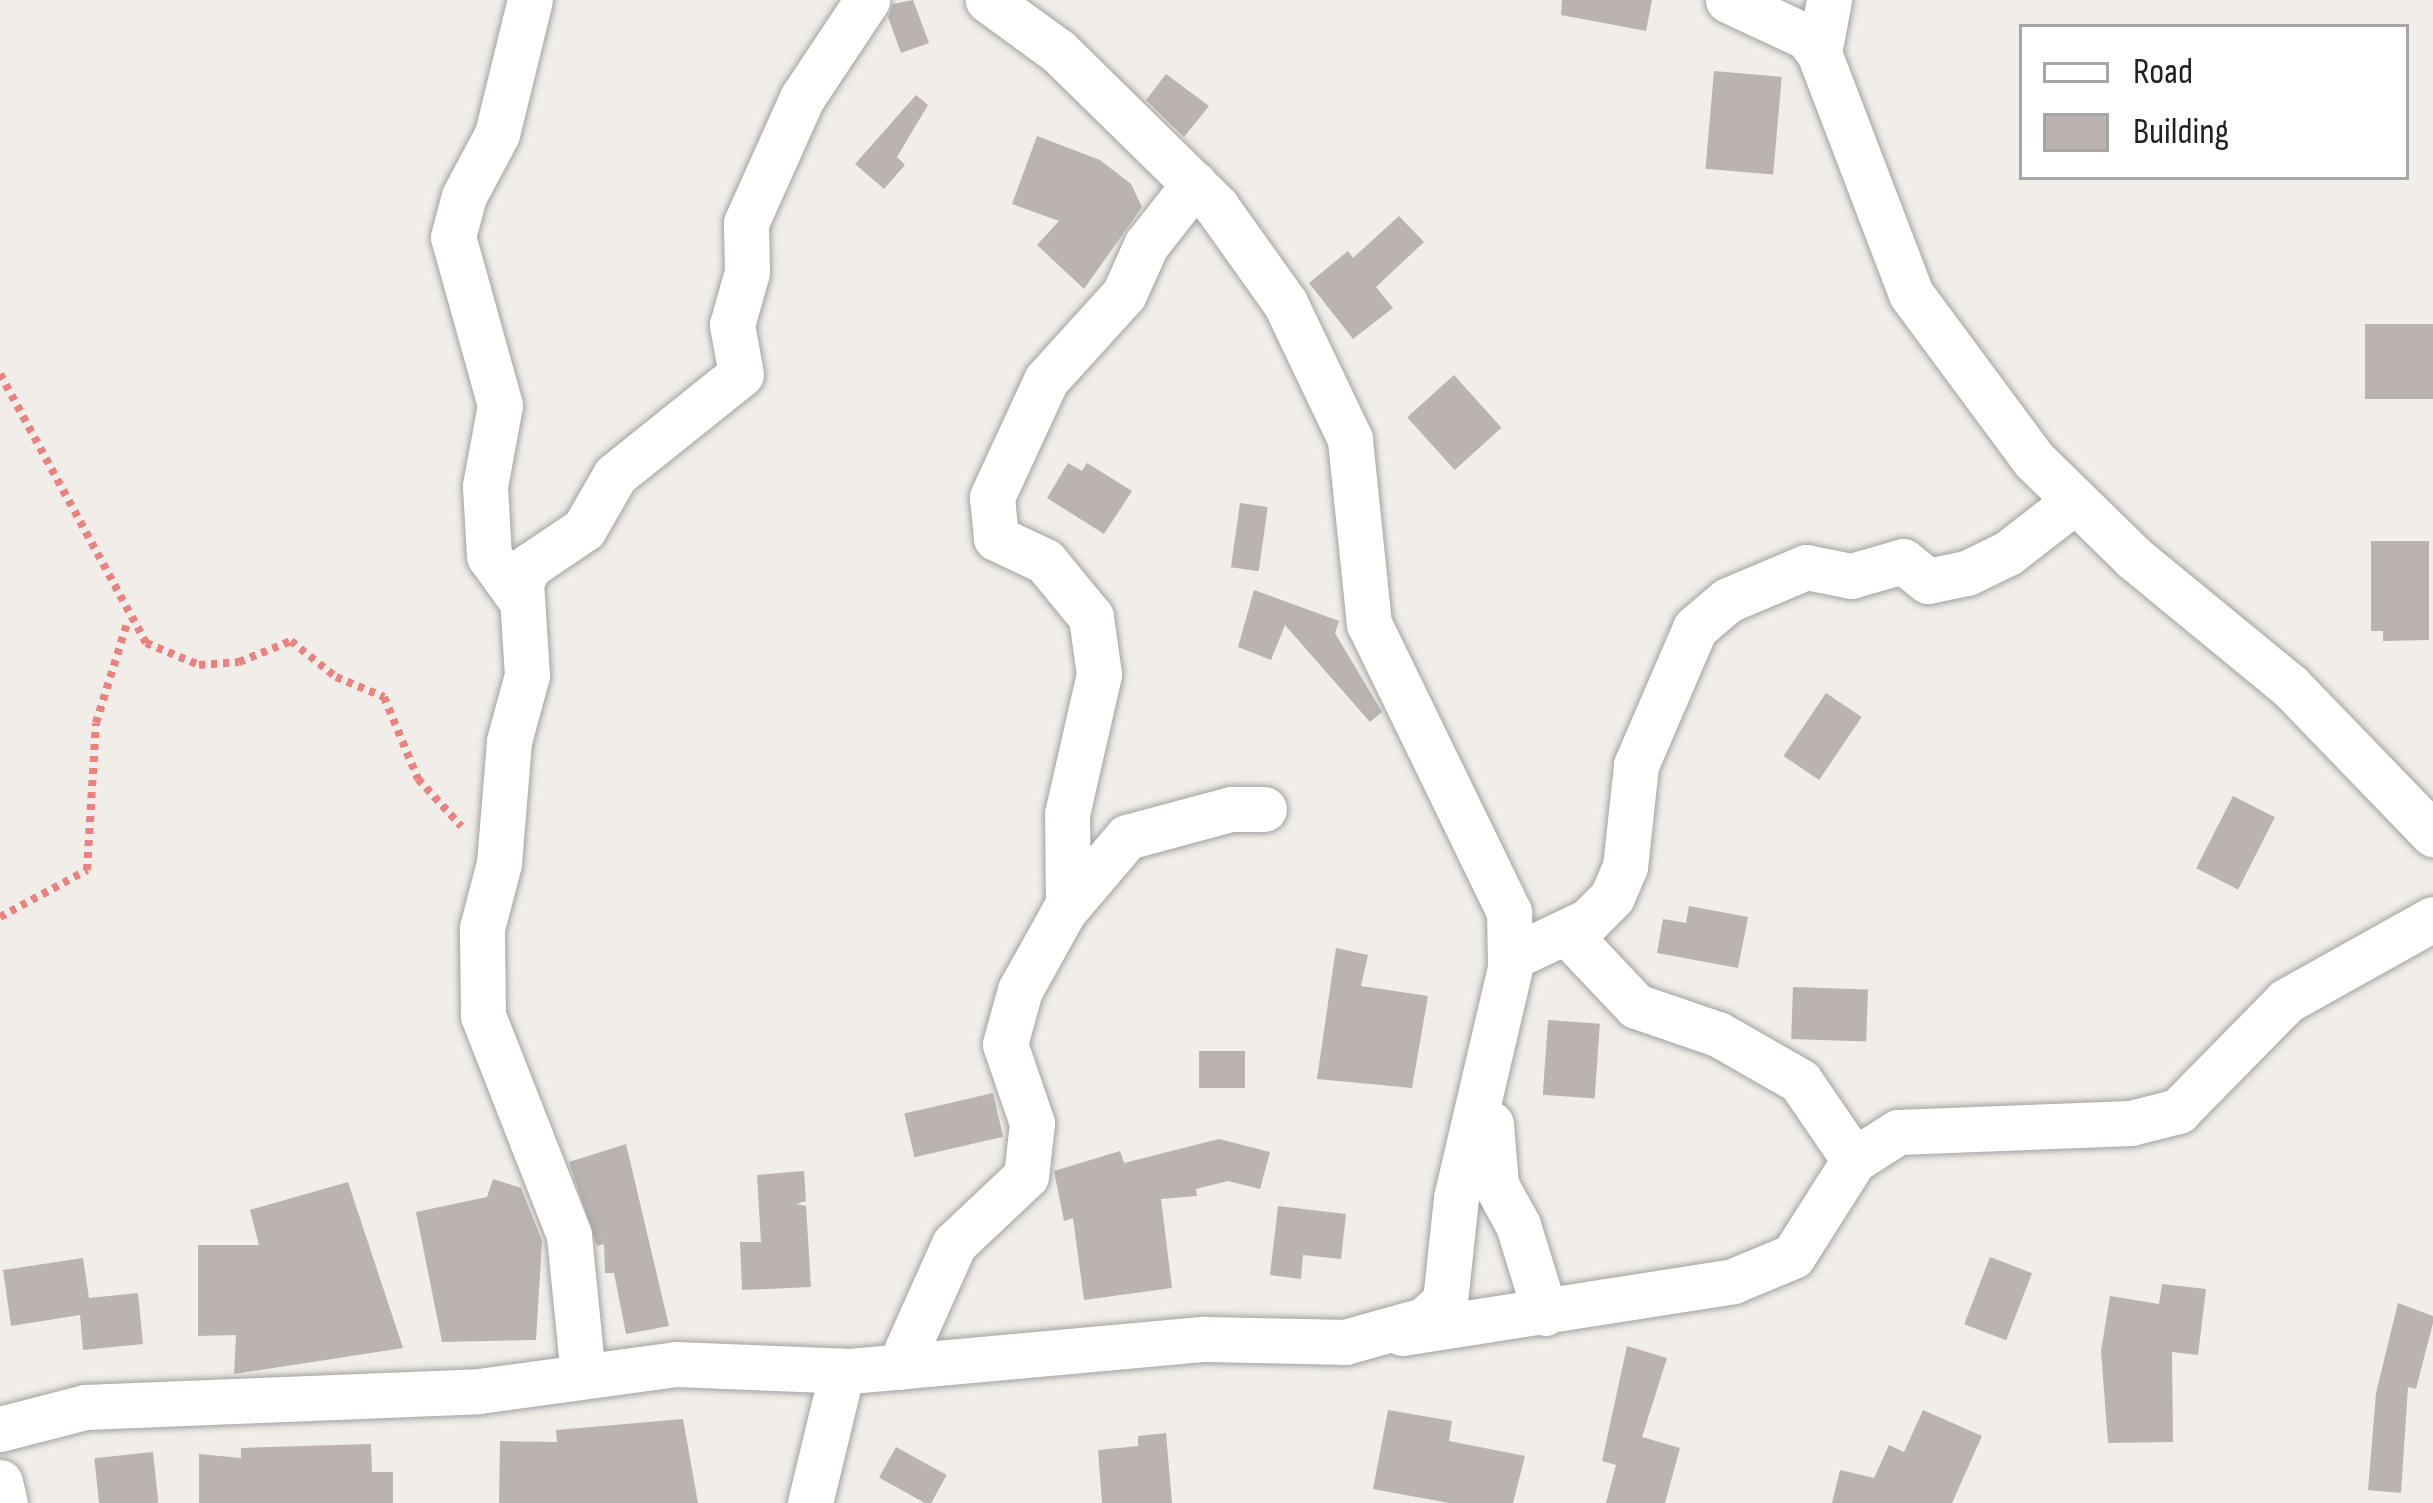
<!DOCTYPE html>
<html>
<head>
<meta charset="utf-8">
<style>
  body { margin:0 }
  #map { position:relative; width:2433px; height:1503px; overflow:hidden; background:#f1eee9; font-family:"Sofia Sans Condensed",sans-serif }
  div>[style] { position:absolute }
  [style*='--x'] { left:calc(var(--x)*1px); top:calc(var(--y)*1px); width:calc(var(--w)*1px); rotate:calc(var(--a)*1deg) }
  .building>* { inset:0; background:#bab3af; transform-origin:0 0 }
  .path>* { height:8px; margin-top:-4px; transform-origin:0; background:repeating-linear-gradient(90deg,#eb827f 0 6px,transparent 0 12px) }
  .roads { filter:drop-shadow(0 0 3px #a2a2a2) drop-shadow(0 0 3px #a2a2a2) }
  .minor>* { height:45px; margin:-22.5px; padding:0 22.5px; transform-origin:22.5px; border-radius:22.5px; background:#fff }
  span { translate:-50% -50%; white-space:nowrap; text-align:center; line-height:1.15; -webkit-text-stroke:12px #fff; paint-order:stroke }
  .legend { position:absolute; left:2019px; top:24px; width:390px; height:156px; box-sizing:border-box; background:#fff; border:3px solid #a6a6a6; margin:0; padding:15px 21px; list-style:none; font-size:36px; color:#212121 }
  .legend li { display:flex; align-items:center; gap:24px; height:60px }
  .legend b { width:60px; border:3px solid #a6a6a6 }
</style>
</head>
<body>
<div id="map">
  <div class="building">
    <div style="clip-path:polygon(913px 0,929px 43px,901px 53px,888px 17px,893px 4px)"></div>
    <div style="clip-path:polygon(1562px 0,1652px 0,1646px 31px,1561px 15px)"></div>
    <div style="left:1714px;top:71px;width:68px;height:98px;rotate:5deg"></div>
    <div style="clip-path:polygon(1166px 74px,1209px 106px,1184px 137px,1146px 100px)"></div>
    <div style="clip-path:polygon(916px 95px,928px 105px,897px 157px,905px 165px,884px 189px,855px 164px)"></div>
    <div style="clip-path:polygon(1037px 136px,1100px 160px,1131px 184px,1142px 207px,1084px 289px,1037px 245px,1059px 221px,1012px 204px)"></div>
    <div style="clip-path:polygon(1399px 216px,1424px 242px,1376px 287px,1393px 308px,1353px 339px,1309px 283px,1348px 251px,1353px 258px)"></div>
    <div style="left:2433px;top:324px;width:75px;height:68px;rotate:90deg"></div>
    <div style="left:1454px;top:375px;width:71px;height:63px;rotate:48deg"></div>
    <div style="clip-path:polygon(1068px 463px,1082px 471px,1087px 463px,1132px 491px,1104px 534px,1047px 498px)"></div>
    <div style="left:1240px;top:503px;width:28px;height:65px;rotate:8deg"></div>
    <div style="clip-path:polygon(2371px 541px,2429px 541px,2429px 640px,2383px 641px,2383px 631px,2371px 631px)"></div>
    <div style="clip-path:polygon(1254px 590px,1339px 621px,1335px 633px,1382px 712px,1370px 722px,1285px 625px,1271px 660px,1238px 647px)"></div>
    <div style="left:1826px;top:693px;width:43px;height:76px;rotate:34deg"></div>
    <div style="left:2233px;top:796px;width:47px;height:81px;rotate:27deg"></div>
    <div style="clip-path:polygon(1689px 906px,1748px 917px,1738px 968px,1657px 953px,1663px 919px,1686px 923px)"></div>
    <div style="clip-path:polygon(1336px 948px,1368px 955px,1361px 986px,1428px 996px,1412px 1088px,1317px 1079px)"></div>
    <div style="left:1793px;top:987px;width:75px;height:52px;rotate:2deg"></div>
    <div style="left:1548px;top:1020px;width:52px;height:75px;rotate:4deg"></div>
    <div style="left:1245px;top:1051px;width:37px;height:46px;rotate:90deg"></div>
    <div style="left:993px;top:1093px;width:45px;height:91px;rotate:77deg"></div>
    <div style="clip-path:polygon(1219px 1139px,1270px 1152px,1260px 1189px,1228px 1181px,1196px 1189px,1197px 1196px,1161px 1199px,1172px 1288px,1084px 1300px,1073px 1218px,1064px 1221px,1054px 1171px,1120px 1151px,1124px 1163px)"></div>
    <div style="clip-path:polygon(626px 1144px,669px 1326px,626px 1334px,614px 1273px,605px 1273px,604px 1244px,597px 1246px,569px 1162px)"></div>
    <div style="clip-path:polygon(804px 1171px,806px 1201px,796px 1204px,806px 1206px,811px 1287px,742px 1290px,740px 1242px,761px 1242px,757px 1175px)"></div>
    <div style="clip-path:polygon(493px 1179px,521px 1188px,542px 1241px,536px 1340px,442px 1342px,416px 1212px,487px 1197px)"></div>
    <div style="clip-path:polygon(348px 1182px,403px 1348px,234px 1374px,236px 1335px,198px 1336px,198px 1245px,259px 1245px,250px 1210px)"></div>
    <div style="clip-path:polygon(1278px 1206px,1346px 1214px,1341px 1259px,1303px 1255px,1301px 1279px,1270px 1275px)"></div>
    <div style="left:1990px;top:1257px;width:45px;height:72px;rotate:21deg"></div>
    <div style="clip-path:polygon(83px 1258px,89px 1298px,138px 1293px,143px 1344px,83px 1350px,80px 1315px,11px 1326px,3px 1270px)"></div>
    <div style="clip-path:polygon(2162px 1284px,2206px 1289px,2198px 1355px,2172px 1352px,2173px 1442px,2108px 1443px,2101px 1351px,2110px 1296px,2159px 1304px)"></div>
    <div style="clip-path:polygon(2398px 1303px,2433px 1316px,2433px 1323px,2416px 1389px,2408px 1387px,2401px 1493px,2368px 1490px,2376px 1393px)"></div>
    <div style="clip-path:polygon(1627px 1346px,1667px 1358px,1642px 1437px,1680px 1448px,1665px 1503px,1606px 1503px,1616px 1465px,1602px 1461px)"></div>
    <div style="clip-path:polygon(1388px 1410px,1452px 1421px,1449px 1441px,1525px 1456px,1513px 1503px,1449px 1503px,1373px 1489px)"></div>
    <div style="clip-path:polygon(1923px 1410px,1982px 1436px,1952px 1503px,1832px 1503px,1840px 1470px,1874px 1478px,1889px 1445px,1904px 1452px)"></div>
    <div style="clip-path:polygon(683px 1419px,698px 1503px,499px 1503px,500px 1441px,557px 1442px,556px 1430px)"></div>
    <div style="clip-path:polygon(1166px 1433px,1172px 1503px,1102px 1503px,1098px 1450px,1138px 1446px,1138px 1436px)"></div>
    <div style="clip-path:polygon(371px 1444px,372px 1472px,393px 1472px,393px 1503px,199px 1503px,199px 1454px,241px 1458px,241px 1448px)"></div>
    <div style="left:896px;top:1447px;width:58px;height:35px;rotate:29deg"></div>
    <div style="left:153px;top:1452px;width:51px;height:59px;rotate:84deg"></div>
  </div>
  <div class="path">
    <div style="--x:0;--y:374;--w:306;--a:61.5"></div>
    <div style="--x:146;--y:643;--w:57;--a:22.5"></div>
    <div style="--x:199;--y:665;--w:40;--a:-4.3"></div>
    <div style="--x:239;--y:662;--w:56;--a:-22"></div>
    <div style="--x:291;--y:641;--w:58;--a:38.7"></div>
    <div style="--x:336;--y:677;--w:52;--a:22.6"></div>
    <div style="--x:384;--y:697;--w:89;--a:67.5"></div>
    <div style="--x:418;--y:779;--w:64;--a:47.5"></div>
    <div style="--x:0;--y:917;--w:99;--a:-28.4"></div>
    <div style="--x:87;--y:870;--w:147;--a:-86.5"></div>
    <div style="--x:96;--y:723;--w:108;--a:-72.7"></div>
  </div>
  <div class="roads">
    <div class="minor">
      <div style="--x:1728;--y:0;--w:87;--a:25.1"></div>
      <div style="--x:1807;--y:37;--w:20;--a:53"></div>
      <div style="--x:1819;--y:53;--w:258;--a:69.1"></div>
      <div style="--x:1911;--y:294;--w:207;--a:53.5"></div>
      <div style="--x:2034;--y:460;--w:140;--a:44.4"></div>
      <div style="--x:2134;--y:558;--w:202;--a:39.4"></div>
      <div style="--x:2290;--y:686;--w:206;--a:46"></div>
      <div style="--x:1819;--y:53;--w:54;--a:-79.3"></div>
      <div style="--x:518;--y:596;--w:49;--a:-125.9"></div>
      <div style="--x:489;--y:556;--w:70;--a:-93.3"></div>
      <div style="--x:485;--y:486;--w:82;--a:-79.5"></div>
      <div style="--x:500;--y:405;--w:174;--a:-105.6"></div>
      <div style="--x:453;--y:237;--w:42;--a:-75"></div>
      <div style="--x:464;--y:196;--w:70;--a:-62"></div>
      <div style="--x:497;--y:134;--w:138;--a:-76.2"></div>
      <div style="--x:1068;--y:905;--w:91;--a:-90.6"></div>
      <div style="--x:1067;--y:814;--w:144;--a:-77.1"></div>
      <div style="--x:1099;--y:674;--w:58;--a:-98"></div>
      <div style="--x:1091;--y:617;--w:72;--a:-129.4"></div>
      <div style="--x:1045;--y:561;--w:54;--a:-154.9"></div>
      <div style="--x:996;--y:538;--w:41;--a:-95.6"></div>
      <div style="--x:992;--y:497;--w:129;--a:-65.2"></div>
      <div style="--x:1046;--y:380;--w:116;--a:-47.8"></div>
      <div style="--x:1124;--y:294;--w:54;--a:-65.8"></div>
      <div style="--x:1146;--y:245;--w:78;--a:-51.8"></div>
      <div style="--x:1567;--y:933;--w:100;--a:46.6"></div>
      <div style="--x:1636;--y:1006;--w:87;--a:18.9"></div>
      <div style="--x:1718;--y:1034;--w:95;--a:29.8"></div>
      <div style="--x:1800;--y:1081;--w:96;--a:55.6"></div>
      <div style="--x:1510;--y:958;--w:86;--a:-25.4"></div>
      <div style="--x:1588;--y:921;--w:34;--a:-45"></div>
      <div style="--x:1612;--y:897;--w:33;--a:-67"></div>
      <div style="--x:1625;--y:867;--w:103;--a:-83.8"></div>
      <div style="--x:1636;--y:765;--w:149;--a:-66.7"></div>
      <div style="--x:1695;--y:628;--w:43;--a:-40.3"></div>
      <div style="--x:1728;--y:600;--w:85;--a:-22.9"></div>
      <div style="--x:1806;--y:567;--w:46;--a:11.3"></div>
      <div style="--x:1851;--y:576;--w:54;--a:-16.1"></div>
      <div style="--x:1903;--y:561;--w:32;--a:39"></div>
      <div style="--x:1928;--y:581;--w:40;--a:-12"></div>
      <div style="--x:1967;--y:573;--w:46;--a:-26"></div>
      <div style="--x:2008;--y:553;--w:85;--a:-37.8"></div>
      <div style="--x:1491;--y:1124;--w:61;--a:85.3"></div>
      <div style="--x:1496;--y:1185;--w:46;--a:61.2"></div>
      <div style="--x:1518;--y:1225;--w:92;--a:72.9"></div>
      <div style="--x:1402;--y:1333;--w:335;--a:-8.9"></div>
      <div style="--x:1733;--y:1281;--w:65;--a:-22.6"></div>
      <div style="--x:1793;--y:1256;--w:114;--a:-57.6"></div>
      <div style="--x:1854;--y:1160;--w:52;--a:-32.5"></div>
      <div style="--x:1898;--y:1132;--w:233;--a:-2.2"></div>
      <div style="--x:2131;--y:1123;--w:49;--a:-14.3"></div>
      <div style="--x:2178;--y:1111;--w:154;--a:-45.5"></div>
      <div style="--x:2286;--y:1001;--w:168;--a:-29.2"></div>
      <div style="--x:899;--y:1367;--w:135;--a:-65.9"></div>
      <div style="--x:954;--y:1244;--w:99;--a:-43.4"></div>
      <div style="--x:1026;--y:1176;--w:53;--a:-83.5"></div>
      <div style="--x:1032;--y:1123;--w:83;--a:-108.9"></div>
      <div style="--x:1005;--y:1044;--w:56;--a:-74.5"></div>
      <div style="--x:1020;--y:990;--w:90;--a:-60.9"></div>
      <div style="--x:1064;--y:911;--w:97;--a:-49.6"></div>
      <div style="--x:1127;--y:837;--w:108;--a:-15.1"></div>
      <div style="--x:1231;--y:809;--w:33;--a:0"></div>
      <div style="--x:583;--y:1376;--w:142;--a:-95.7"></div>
      <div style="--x:569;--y:1235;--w:235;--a:-111.4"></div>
      <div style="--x:483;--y:1016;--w:88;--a:-90.7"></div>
      <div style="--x:482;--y:928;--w:67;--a:-75.3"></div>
      <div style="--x:499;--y:863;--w:122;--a:-85.3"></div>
      <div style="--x:509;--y:741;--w:68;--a:-74.7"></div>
      <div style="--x:527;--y:675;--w:93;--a:-93.7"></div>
      <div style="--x:521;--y:582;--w:18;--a:-63"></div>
      <div style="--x:529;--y:566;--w:66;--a:-33.9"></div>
      <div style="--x:584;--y:529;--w:62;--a:-60.1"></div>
      <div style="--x:615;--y:475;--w:161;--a:-38.7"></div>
      <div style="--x:741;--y:374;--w:50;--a:-100.4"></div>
      <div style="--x:732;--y:325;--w:55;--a:-74.2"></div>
      <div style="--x:747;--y:272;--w:49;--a:-91.2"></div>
      <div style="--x:746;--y:223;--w:137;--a:-65.9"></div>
      <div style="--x:802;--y:98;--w:118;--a:-56.4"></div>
      <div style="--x:0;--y:1429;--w:88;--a:-14.5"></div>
      <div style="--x:85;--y:1407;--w:394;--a:-2.3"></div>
      <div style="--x:479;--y:1391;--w:199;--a:-7.8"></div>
      <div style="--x:676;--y:1364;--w:174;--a:2.3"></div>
      <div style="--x:850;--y:1371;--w:356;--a:-5.2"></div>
      <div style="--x:1205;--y:1339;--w:140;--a:1.2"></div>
      <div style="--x:1345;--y:1342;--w:82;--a:-15.6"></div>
      <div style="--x:1424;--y:1320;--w:28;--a:-42"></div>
      <div style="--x:1445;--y:1301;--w:104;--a:-83.9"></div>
      <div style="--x:1456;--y:1198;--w:237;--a:-76.8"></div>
      <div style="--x:1510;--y:967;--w:55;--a:-91"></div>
      <div style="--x:1509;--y:912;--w:320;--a:-115.9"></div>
      <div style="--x:1369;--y:624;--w:186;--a:-95.9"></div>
      <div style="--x:1350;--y:439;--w:151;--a:-115.5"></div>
      <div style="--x:1285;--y:303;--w:119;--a:-125.4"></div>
      <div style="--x:1216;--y:206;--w:221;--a:-135.5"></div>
      <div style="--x:1058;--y:51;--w:87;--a:-143.9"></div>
      <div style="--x:0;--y:1482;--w:22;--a:77"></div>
      <div style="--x:810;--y:1503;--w:136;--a:-76.4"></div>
    </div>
  </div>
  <ul class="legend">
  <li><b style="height:15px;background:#fff"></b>Road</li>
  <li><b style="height:33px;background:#bab3af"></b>Building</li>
  </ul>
</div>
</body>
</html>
